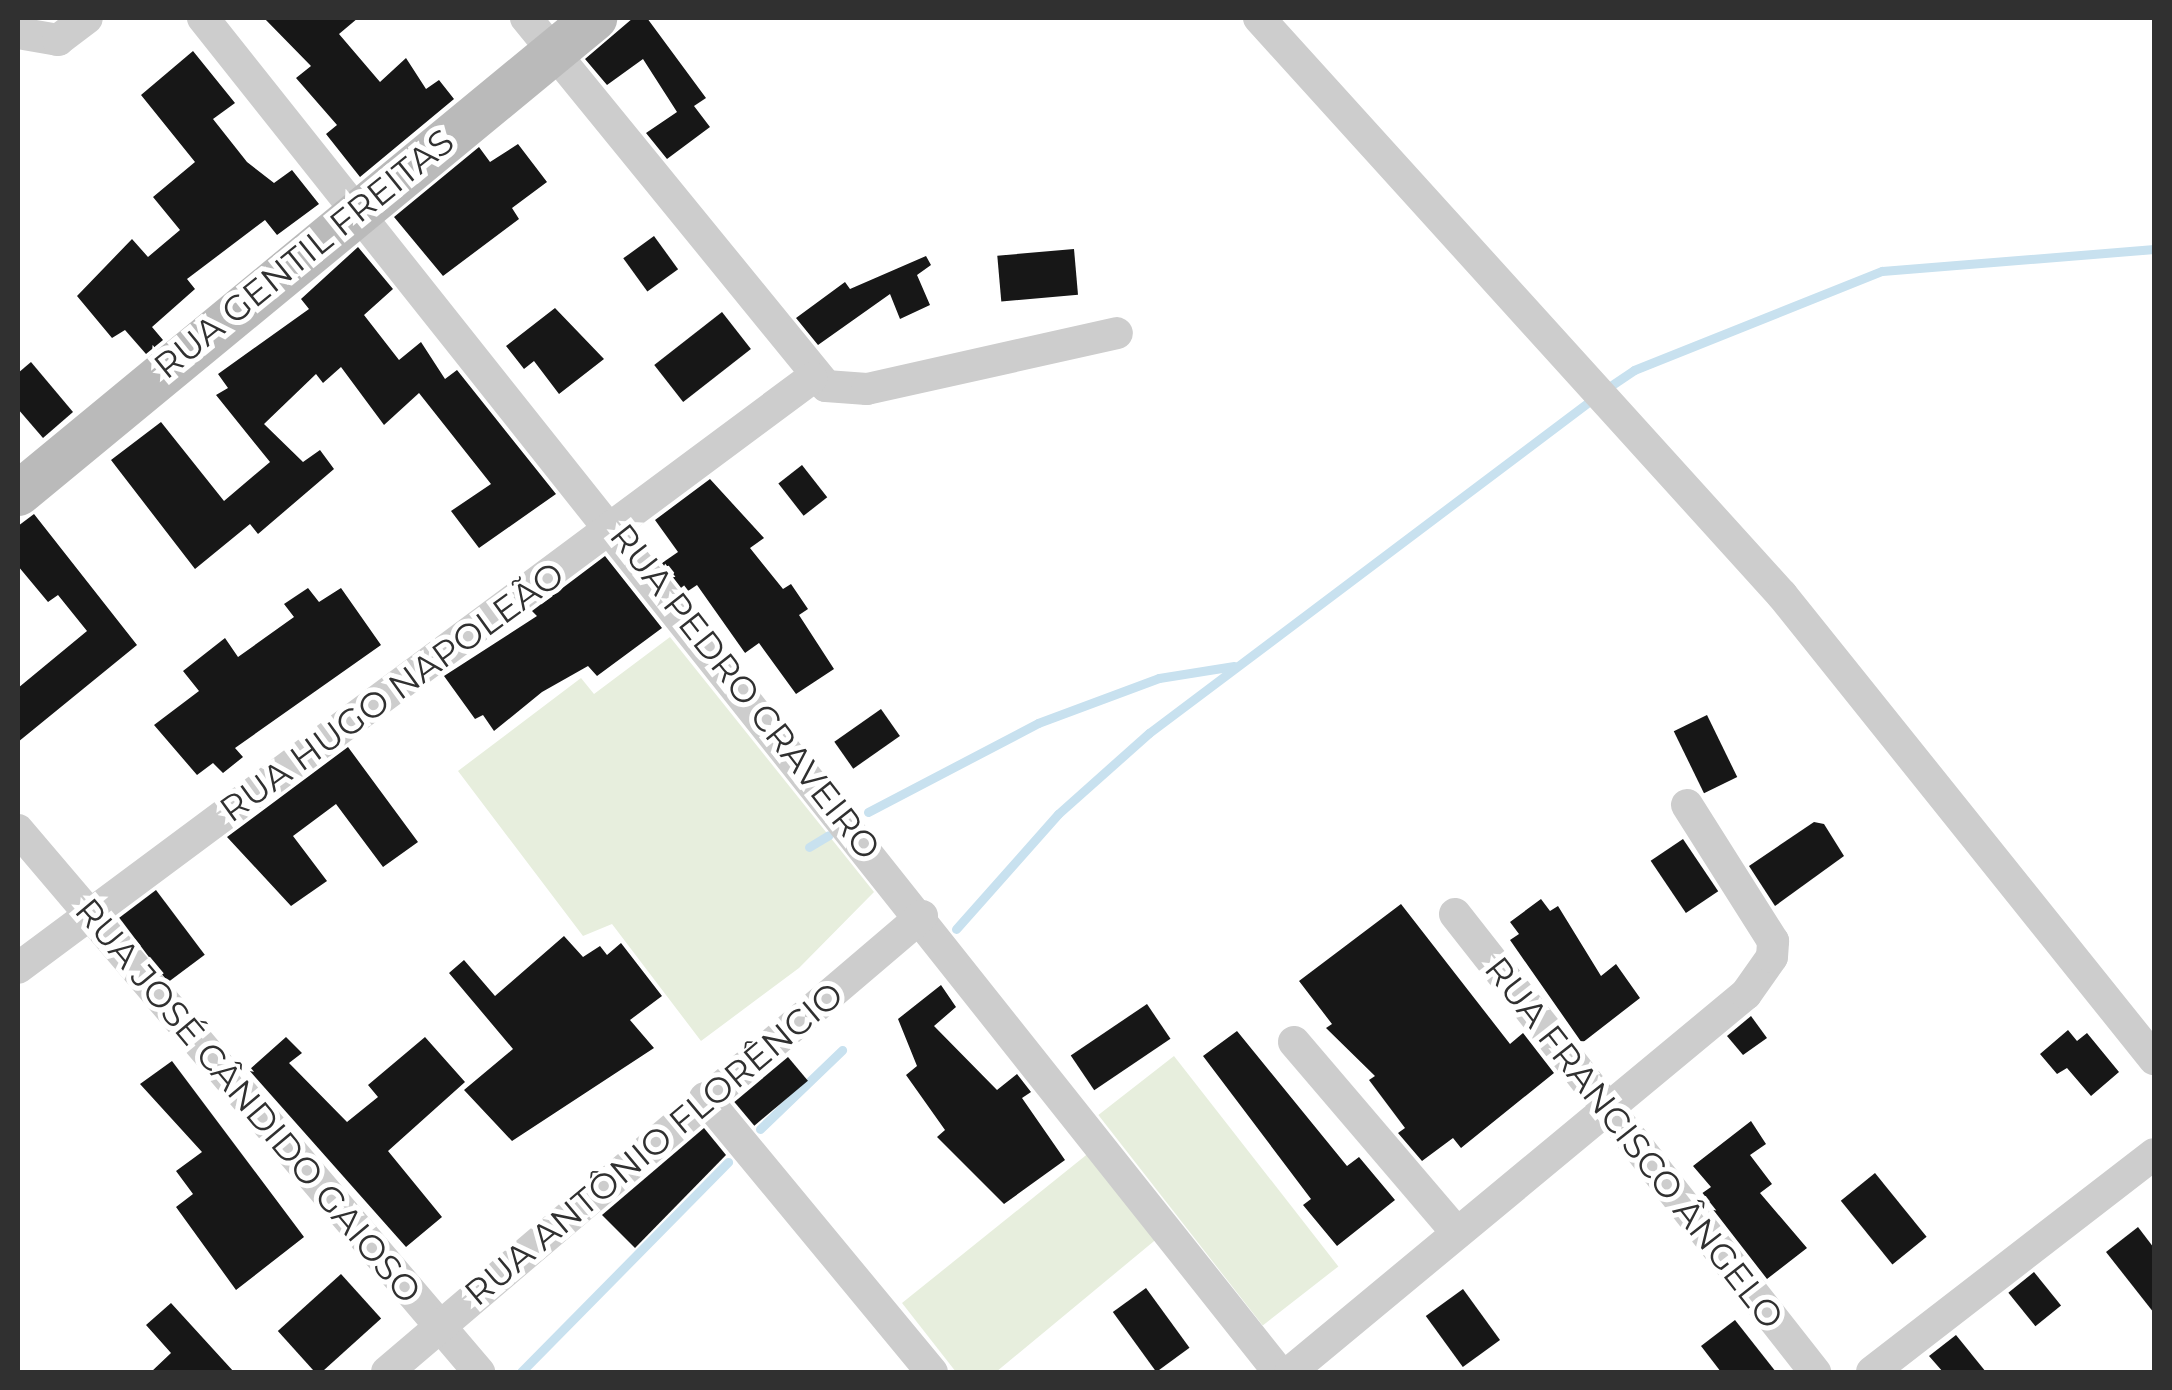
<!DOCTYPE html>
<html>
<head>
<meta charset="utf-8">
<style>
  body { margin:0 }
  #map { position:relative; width:2172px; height:1390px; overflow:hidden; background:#fff; font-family:Montserrat,sans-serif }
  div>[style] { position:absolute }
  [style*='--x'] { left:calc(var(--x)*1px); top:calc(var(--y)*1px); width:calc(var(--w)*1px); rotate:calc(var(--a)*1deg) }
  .green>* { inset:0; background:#e7eedd; transform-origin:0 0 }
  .stream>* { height:9px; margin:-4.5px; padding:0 4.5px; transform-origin:4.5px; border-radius:4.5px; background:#c8e1ef }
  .building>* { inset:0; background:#171717; transform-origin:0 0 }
  .minor>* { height:32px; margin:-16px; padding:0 16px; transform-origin:16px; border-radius:16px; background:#cdcdcd }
  .secondary>* { height:45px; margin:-22.5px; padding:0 22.5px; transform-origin:22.5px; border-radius:22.5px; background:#bababa }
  span { translate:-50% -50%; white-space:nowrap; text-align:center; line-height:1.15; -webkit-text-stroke:10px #fff; paint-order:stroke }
  .street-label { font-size:35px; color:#303030 }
  .frame { position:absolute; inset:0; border:20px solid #303030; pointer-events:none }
</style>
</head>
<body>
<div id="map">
  <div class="green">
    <div style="clip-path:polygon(670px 637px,874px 892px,799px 968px,701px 1041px,612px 924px,583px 936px,458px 771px,581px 678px,594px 694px)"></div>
    <div style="left:1174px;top:1056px;width:267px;height:96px;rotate:52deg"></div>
    <div style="clip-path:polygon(1090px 1152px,1159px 1237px,996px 1372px,956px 1372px,902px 1303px)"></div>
  </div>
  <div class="stream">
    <div style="--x:1606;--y:389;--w:34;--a:-34"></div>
    <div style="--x:1634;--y:370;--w:267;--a:-21.8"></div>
    <div style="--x:1882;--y:271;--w:273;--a:-4.6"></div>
    <div style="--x:868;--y:812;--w:192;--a:-27.6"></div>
    <div style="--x:1038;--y:723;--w:129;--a:-20.4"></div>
    <div style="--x:1159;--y:678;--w:76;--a:-9.1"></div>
    <div style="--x:809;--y:847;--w:23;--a:-31"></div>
    <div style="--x:956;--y:929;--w:154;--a:-48.4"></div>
    <div style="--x:1058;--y:814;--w:122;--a:-41.7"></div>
    <div style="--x:1149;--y:733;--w:557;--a:-36.97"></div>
    <div style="--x:760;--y:1129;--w:114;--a:-43.9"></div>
    <div style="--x:521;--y:1372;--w:295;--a:-45.4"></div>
  </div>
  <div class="building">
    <div style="clip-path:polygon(264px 18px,358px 18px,339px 34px,380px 82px,406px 58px,426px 89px,439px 80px,454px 99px,360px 177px,326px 134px,337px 125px,296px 78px,311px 66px)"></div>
    <div style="clip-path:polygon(633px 18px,647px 18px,706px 98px,694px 106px,710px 127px,667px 159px,646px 133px,677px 112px,643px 59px,607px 85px,585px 59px)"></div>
    <div style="clip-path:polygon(193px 51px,235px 103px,213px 119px,247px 162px,274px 183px,292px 170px,319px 204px,277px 235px,265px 220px,187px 279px,195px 289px,152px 327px,163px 340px,146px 354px,125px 330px,112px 338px,77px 296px,132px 239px,148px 257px,180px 230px,153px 197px,195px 162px,141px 95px)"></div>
    <div style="clip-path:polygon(518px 144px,547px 182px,512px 208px,519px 219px,443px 276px,394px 217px,479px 147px,490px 162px)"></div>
    <div style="left:654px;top:236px;width:41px;height:38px;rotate:54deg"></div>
    <div style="clip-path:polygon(358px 247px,393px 289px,364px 315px,399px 360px,421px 342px,445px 379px,457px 370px,556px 494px,479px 548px,451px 511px,491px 484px,419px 393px,384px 425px,341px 367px,323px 383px,316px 374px,264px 424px,303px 462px,320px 450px,334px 469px,258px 534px,250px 524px,195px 569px,111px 460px,161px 422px,224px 501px,270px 462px,216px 395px,228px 388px,218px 374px,309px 309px,301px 299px)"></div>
    <div style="left:1074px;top:249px;width:46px;height:77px;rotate:85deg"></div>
    <div style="clip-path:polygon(926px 256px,931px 265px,917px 275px,930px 305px,900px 319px,890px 294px,818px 345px,796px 318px,845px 282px,850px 289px)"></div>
    <div style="clip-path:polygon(555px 308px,604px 359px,559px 394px,534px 361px,524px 369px,506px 346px)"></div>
    <div style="left:722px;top:312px;width:47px;height:86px;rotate:52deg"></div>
    <div style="clip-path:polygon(31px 362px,73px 412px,43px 438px,18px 409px,18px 373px)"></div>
    <div style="left:802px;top:465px;width:41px;height:30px;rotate:52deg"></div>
    <div style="clip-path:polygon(710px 479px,764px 538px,750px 548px,783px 589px,791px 584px,808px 609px,799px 615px,834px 669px,796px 694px,759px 643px,745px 653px,697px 585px,685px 593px,662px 563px,678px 552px,655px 520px)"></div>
    <div style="clip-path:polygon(34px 514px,137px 645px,18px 742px,18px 688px,87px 631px,58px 595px,48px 602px,18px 566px,18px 526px)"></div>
    <div style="clip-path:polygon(605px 556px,662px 628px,597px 676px,588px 666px,542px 692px,494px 731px,483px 715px,475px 719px,444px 676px,537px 616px,532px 611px)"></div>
    <div style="clip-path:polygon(308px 588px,319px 602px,341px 588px,381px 645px,235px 748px,243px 757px,223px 773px,213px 763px,197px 775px,154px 725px,199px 691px,183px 671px,225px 638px,238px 657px,294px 617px,284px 604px)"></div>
    <div style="left:881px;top:709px;width:33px;height:57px;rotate:55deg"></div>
    <div style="left:1707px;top:715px;width:69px;height:37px;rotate:64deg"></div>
    <div style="clip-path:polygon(348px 747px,418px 842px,383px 867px,336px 804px,293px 836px,327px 881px,291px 906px,227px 837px)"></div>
    <div style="clip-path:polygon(1814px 822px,1824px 824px,1844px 856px,1775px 906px,1749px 866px)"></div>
    <div style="left:1683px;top:839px;width:63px;height:39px;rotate:56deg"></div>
    <div style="left:156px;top:890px;width:81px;height:46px;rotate:53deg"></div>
    <div style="clip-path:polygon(1541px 899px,1550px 911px,1558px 906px,1601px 976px,1616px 964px,1640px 998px,1582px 1043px,1510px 940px,1519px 934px,1510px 922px)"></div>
    <div style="clip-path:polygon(1401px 904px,1510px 1044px,1523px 1033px,1554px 1073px,1461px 1148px,1453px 1138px,1422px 1161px,1398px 1133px,1405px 1128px,1369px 1080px,1375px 1076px,1326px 1028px,1332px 1024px,1299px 981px)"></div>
    <div style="clip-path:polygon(564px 936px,583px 957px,600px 946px,607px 955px,621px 943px,662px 996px,630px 1020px,654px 1048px,512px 1141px,464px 1090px,513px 1049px,449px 973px,464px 960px,495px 996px)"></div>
    <div style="clip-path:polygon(941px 985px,956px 1007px,934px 1026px,997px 1090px,1017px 1074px,1031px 1092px,1022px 1098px,1065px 1160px,1004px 1204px,937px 1137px,945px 1130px,906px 1075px,917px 1066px,898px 1019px)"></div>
    <div style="left:1147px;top:1004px;width:42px;height:92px;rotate:56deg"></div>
    <div style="clip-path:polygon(1751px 1016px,1767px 1038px,1743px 1055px,1727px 1036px)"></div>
    <div style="clip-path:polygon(2068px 1030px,2077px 1041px,2087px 1033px,2119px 1072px,2091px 1096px,2067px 1068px,2057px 1074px,2040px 1054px)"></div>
    <div style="clip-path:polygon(1237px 1031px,1347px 1166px,1359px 1157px,1395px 1200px,1337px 1246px,1303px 1205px,1311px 1199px,1203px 1056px)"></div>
    <div style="clip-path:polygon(286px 1037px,302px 1053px,289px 1063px,347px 1122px,378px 1097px,368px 1085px,425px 1037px,465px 1082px,388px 1151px,442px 1217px,406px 1247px,249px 1070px)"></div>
    <div style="left:788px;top:1057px;width:31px;height:70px;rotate:50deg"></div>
    <div style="clip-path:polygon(172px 1061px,304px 1237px,236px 1290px,176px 1207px,193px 1194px,176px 1171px,202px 1152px,140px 1084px)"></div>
    <div style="clip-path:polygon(1751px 1121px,1766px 1144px,1750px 1155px,1772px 1184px,1760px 1193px,1807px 1248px,1767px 1279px,1701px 1194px,1711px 1187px,1693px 1166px)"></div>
    <div style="clip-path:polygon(704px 1128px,726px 1155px,635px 1248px,602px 1215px)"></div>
    <div style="left:1875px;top:1173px;width:82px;height:44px;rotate:51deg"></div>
    <div style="clip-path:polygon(2138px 1227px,2154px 1248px,2154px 1313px,2106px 1252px)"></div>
    <div style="left:2034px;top:1272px;width:43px;height:33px;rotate:51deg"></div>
    <div style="left:341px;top:1274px;width:60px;height:85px;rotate:48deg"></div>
    <div style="left:1146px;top:1288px;width:74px;height:41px;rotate:54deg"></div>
    <div style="left:1463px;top:1289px;width:63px;height:46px;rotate:54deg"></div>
    <div style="clip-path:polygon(171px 1303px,234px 1372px,151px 1372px,171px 1353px,146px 1325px)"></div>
    <div style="clip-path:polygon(1735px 1320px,1776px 1372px,1721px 1372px,1701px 1346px)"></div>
    <div style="clip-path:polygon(1956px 1335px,1986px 1372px,1943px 1372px,1929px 1356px)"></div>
  </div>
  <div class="minor">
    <div style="--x:203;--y:18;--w:1729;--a:51.53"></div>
    <div style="--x:526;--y:18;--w:475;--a:50.8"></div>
    <div style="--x:826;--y:386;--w:41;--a:4.2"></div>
    <div style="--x:867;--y:389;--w:256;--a:-12.6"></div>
    <div style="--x:1259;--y:18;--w:779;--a:47.81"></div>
    <div style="--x:1782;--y:595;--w:595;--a:51.28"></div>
    <div style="--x:18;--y:33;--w:41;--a:9.9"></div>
    <div style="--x:58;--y:40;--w:36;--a:-37"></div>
    <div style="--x:18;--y:830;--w:712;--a:49.62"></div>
    <div style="--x:1455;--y:914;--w:583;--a:51.83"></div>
    <div style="--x:18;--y:968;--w:989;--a:-36.62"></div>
    <div style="--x:1294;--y:1042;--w:251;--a:49.5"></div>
    <div style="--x:705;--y:1098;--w:356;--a:50.4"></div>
    <div style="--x:387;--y:1372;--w:703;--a:-40.44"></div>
    <div style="--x:1290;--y:1372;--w:592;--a:-39.66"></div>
    <div style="--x:1746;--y:994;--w:45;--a:-54.9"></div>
    <div style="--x:1772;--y:957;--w:16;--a:-86"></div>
    <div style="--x:1773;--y:941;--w:161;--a:-122.3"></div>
    <div style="--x:1872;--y:1372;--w:356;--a:-37.7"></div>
  </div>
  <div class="secondary">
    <div style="--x:18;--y:493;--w:747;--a:-39.51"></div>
  </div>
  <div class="street-label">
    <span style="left:304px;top:254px;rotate:-39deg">RUA GENTIL FREITAS</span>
    <span style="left:392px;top:692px;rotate:-36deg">RUA HUGO NAPOLEÃO</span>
    <span style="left:745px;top:692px;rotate:52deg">RUA PEDRO CRAVEIRO</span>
    <span style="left:248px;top:1101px;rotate:50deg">RUA JOSÉ CÂNDIDO GAIOSO</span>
    <span style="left:1634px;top:1143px;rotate:52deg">RUA FRANCISCO ÂNGELO</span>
    <span style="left:654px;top:1144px;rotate:-40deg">RUA ANTÔNIO FLORÊNCIO</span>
  </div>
  <div class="frame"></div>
</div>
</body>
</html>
